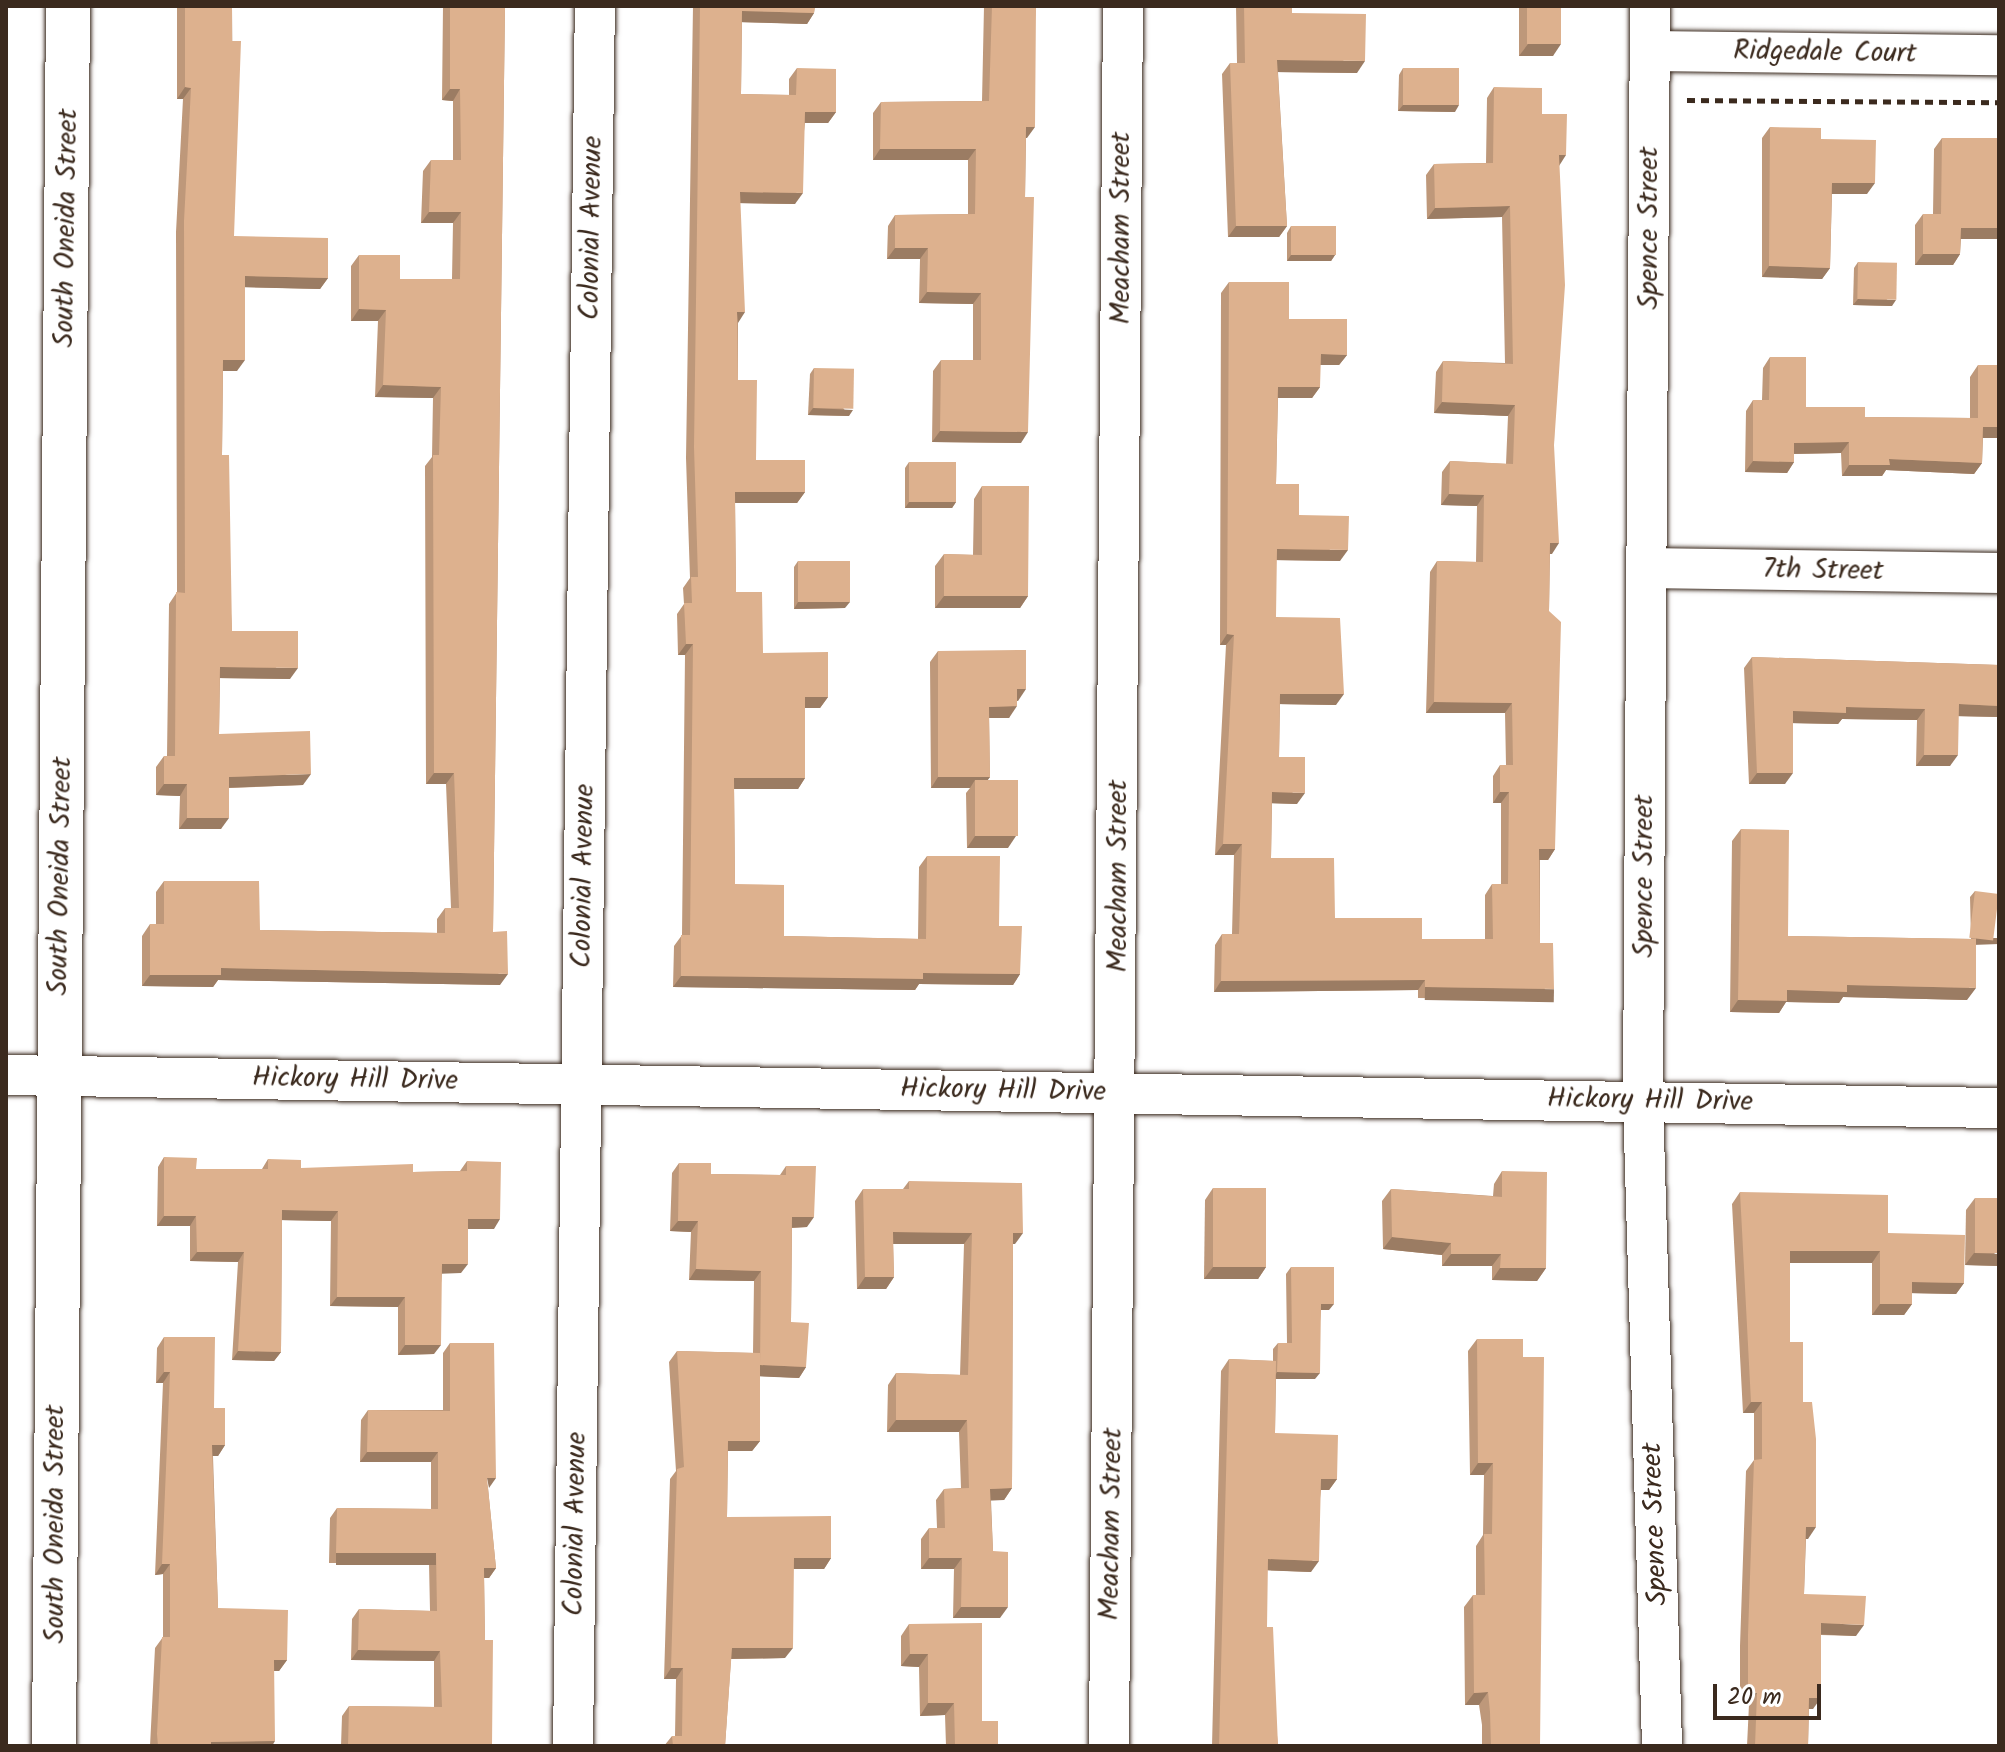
<!DOCTYPE html>
<html>
<head>
<meta charset="utf-8">
<style>
  body { margin:0 }
  #map { position:relative; width:2005px; height:1752px; overflow:hidden; background:#fff; font-family:Kalam,sans-serif }
  div>[style] { position:absolute }
  [style*='--x'] { left:calc(var(--x)*1px); top:calc(var(--y)*1px); width:calc(var(--w)*1px); rotate:calc(var(--a)*1deg) }
  .path>* { height:5px; margin-top:-2.5px; transform-origin:0; background:repeating-linear-gradient(90deg,#3b2a1e 0 8px,transparent 0 14px) }
  .roads { filter:drop-shadow(0 0 2px #3b2a1e) drop-shadow(0 0 2px #3b2a1e) }
  .street>* { height:40px; margin:-20px; padding:0 20px; transform-origin:20px; border-radius:20px; background:#fff }
  .secondary>* { height:44px; margin:-22px; padding:0 22px; transform-origin:22px; border-radius:22px; background:#fff }
  .wall>* { inset:0; background:#be987a }
  .shaded-wall>* { inset:0; background:#9b7c63; transform-origin:0 0 }
  .building>* { inset:0; background:#ddb18e; transform-origin:0 0 }
  span { translate:-50% -50%; white-space:nowrap; text-align:center; line-height:1.15; -webkit-text-stroke:6px #fff; paint-order:stroke }
  .street-label { font-size:28px; color:#3b2a1e }
  .frame { position:absolute; inset:0; border:8px solid #3b2a1e; pointer-events:none }
  .scale { position:absolute; left:1713px; top:1684px; width:108px; height:36px; box-sizing:border-box; border:4px solid #3b2a1e; border-top:0; padding-left:10px; font-size:24px; line-height:28px; white-space:nowrap; color:#3b2a1e; -webkit-text-stroke:6px #fff; paint-order:stroke }
</style>
</head>
<body>
<div id="map">
  <div class="path">
    <div style="--x:1687;--y:100;--w:312;--a:0.4"></div>
  </div>
  <div class="roads">
    <div class="street">
      <div style="--x:1650;--y:6;--w:1095;--a:90.37"></div>
      <div style="--x:1643;--y:1101;--w:645;--a:88.31"></div>
      <div style="--x:1651;--y:51;--w:348;--a:0.7"></div>
      <div style="--x:1647;--y:568;--w:352;--a:0.8"></div>
      <div style="--x:6;--y:1075;--w:1993;--a:0.95"></div>
      <div style="--x:573;--y:1746;--w:1740;--a:-89.28"></div>
      <div style="--x:1109;--y:1746;--w:1740;--a:-89.54"></div>
    </div>
    <div class="secondary">
      <div style="--x:54;--y:1746;--w:1740;--a:-89.54"></div>
    </div>
  </div>
  <div class="wall">
    <div style="clip-path:polygon(177px 6px,232px 6px,234px 236px,328px 278px,320px 289px,245px 287px,237px 371px,223px 371px,222px 455px,232px 631px,290px 679px,220px 678px,219px 734px,303px 785px,229px 788px,221px 829px,179px 829px,180px 796px,156px 795px,156px 767px,164px 756px,167px 756px,169px 604px,177px 592px,176px 232px,183px 99px,177px 99px)"></div>
    <div style="clip-path:polygon(443px 6px,505px 6px,493px 932px,500px 985px,218px 980px,213px 987px,142px 986px,142px 936px,150px 924px,156px 924px,156px 892px,164px 881px,260px 930px,437px 933px,437px 919px,445px 908px,451px 908px,446px 784px,426px 784px,425px 466px,432px 457px,433px 398px,375px 397px,378px 321px,351px 321px,351px 266px,359px 255px,400px 279px,452px 279px,453px 223px,421px 223px,423px 171px,431px 160px,453px 160px,453px 101px,442px 100px)"></div>
    <div style="clip-path:polygon(693px 6px,815px 6px,814px 13px,807px 24px,742px 22px,741px 94px,789px 95px,789px 79px,797px 68px,836px 112px,828px 123px,805px 123px,795px 204px,740px 203px,738px 323px,738px 380px,756px 460px,805px 492px,797px 503px,735px 503px,736px 592px,763px 653px,828px 697px,820px 708px,805px 708px,805px 778px,798px 789px,734px 789px,735px 884px,784px 936px,918px 939px,919px 867px,927px 856px,999px 926px,1020px 974px,1013px 985px,919px 984px,915px 990px,673px 987px,674px 946px,682px 935px,685px 655px,678px 655px,677px 614px,684px 604px,683px 588px,690px 578px,686px 458px)"></div>
    <div style="clip-path:polygon(984px 6px,1036px 6px,1027px 138px,1026px 138px,1021px 443px,932px 442px,933px 371px,941px 360px,973px 360px,973px 304px,919px 303px,920px 259px,887px 259px,888px 226px,895px 215px,968px 214px,968px 160px,873px 160px,873px 113px,881px 102px,982px 101px)"></div>
    <div style="clip-path:polygon(1225px 6px,1292px 6px,1292px 13px,1357px 73px,1278px 72px,1287px 226px,1279px 237px,1228px 237px,1222px 74px,1230px 63px,1237px 63px,1236px 6px)"></div>
    <div style="clip-path:polygon(1519px 6px,1561px 6px,1553px 56px,1519px 56px)"></div>
    <div style="clip-path:polygon(1403px 68px,1455px 112px,1398px 111px,1399px 75px)"></div>
    <div style="clip-path:polygon(1494px 87px,1542px 114px,1559px 165px,1552px 554px,1550px 554px,1549px 611px,1555px 849px,1548px 860px,1540px 860px,1540px 943px,1546px 1000px,1418px 998px,1418px 990px,1214px 992px,1215px 945px,1222px 934px,1232px 934px,1234px 855px,1215px 855px,1226px 645px,1220px 645px,1221px 293px,1229px 282px,1347px 355px,1339px 365px,1320px 365px,1320px 387px,1312px 398px,1278px 398px,1276px 484px,1299px 515px,1340px 561px,1276px 560px,1276px 617px,1336px 705px,1280px 704px,1279px 757px,1297px 804px,1272px 803px,1271px 858px,1335px 918px,1422px 939px,1485px 939px,1485px 895px,1492px 884px,1501px 884px,1501px 803px,1493px 803px,1493px 776px,1500px 765px,1506px 765px,1505px 713px,1426px 713px,1430px 572px,1437px 561px,1476px 562px,1477px 506px,1441px 505px,1442px 472px,1450px 461px,1506px 464px,1508px 416px,1434px 413px,1436px 372px,1443px 361px,1505px 363px,1502px 217px,1427px 219px,1426px 175px,1434px 164px,1486px 163px,1487px 98px)"></div>
    <div style="clip-path:polygon(1770px 127px,1821px 139px,1867px 194px,1832px 194px,1830px 268px,1822px 279px,1762px 277px,1762px 138px)"></div>
    <div style="clip-path:polygon(1942px 138px,1999px 138px,1999px 239px,1961px 239px,1960px 254px,1953px 265px,1915px 265px,1915px 225px,1923px 214px,1933px 214px,1934px 149px)"></div>
    <div style="clip-path:polygon(1291px 226px,1335px 255px,1331px 261px,1287px 261px,1287px 233px)"></div>
    <div style="clip-path:polygon(1858px 262px,1892px 306px,1853px 305px,1854px 268px)"></div>
    <div style="clip-path:polygon(1770px 357px,1806px 407px,1865px 417px,1970px 418px,1970px 377px,1978px 365px,1999px 438px,1983px 438px,1982px 463px,1974px 474px,1886px 470px,1882px 476px,1842px 476px,1841px 453px,1794px 454px,1794px 462px,1787px 473px,1745px 472px,1746px 411px,1753px 400px,1762px 400px,1763px 368px)"></div>
    <div style="clip-path:polygon(814px 368px,849px 416px,808px 415px,810px 374px)"></div>
    <div style="clip-path:polygon(909px 462px,956px 502px,952px 508px,905px 508px,905px 468px)"></div>
    <div style="clip-path:polygon(982px 486px,1028px 596px,1020px 608px,935px 608px,935px 566px,944px 554px,973px 555px,974px 499px)"></div>
    <div style="clip-path:polygon(798px 561px,845px 608px,794px 609px,794px 567px)"></div>
    <div style="clip-path:polygon(938px 651px,1018px 701px,1017px 700px,1009px 718px,989px 718px,990px 777px,987px 780px,1008px 848px,967px 848px,966px 793px,970px 788px,931px 788px,930px 662px)"></div>
    <div style="clip-path:polygon(1752px 657px,1999px 665px,1999px 717px,1958px 716px,1950px 766px,1916px 766px,1917px 720px,1842px 719px,1838px 724px,1793px 723px,1785px 784px,1749px 784px,1744px 668px)"></div>
    <div style="clip-path:polygon(1741px 829px,1788px 936px,1971px 939px,1970px 897px,1975px 891px,1976px 945px,1967px 1000px,1843px 997px,1839px 1003px,1786px 1002px,1779px 1013px,1730px 1012px,1732px 841px)"></div>
    <div style="clip-path:polygon(164px 1157px,196px 1169px,262px 1169px,268px 1159px,301px 1168px,413px 1172px,460px 1171px,467px 1161px,494px 1229px,468px 1229px,461px 1273px,442px 1273px,434px 1354px,398px 1355px,398px 1307px,330px 1306px,331px 1221px,282px 1220px,281px 1352px,274px 1361px,232px 1360px,238px 1262px,190px 1261px,190px 1226px,157px 1226px,158px 1167px)"></div>
    <div style="clip-path:polygon(679px 1163px,711px 1174px,780px 1175px,786px 1166px,807px 1227px,792px 1228px,791px 1322px,806px 1367px,799px 1378px,760px 1376px,760px 1441px,752px 1451px,728px 1451px,727px 1517px,831px 1558px,824px 1569px,793px 1569px,785px 1658px,731px 1659px,725px 1746px,664px 1746px,672px 1736px,675px 1736px,676px 1679px,664px 1679px,670px 1479px,676px 1471px,669px 1362px,677px 1351px,753px 1353px,754px 1281px,689px 1280px,691px 1232px,670px 1231px,672px 1173px)"></div>
    <div style="clip-path:polygon(1502px 1171px,1546px 1268px,1537px 1281px,1492px 1280px,1492px 1266px,1442px 1266px,1442px 1255px,1383px 1249px,1382px 1201px,1391px 1189px,1493px 1196px,1494px 1184px)"></div>
    <div style="clip-path:polygon(909px 1181px,1015px 1244px,1013px 1244px,1012px 1488px,1004px 1500px,991px 1500px,993px 1551px,1000px 1618px,953px 1618px,954px 1569px,921px 1569px,921px 1539px,929px 1528px,937px 1528px,936px 1500px,944px 1489px,961px 1488px,959px 1432px,887px 1432px,888px 1385px,896px 1373px,960px 1375px,964px 1244px,893px 1244px,894px 1277px,886px 1289px,857px 1289px,855px 1201px,863px 1189px,903px 1189px)"></div>
    <div style="clip-path:polygon(1213px 1188px,1266px 1267px,1258px 1279px,1204px 1279px,1205px 1200px)"></div>
    <div style="clip-path:polygon(1740px 1192px,1888px 1233px,1964px 1283px,1956px 1294px,1912px 1293px,1912px 1304px,1904px 1315px,1872px 1315px,1872px 1263px,1790px 1263px,1790px 1342px,1803px 1402px,1808px 1539px,1806px 1539px,1804px 1594px,1856px 1636px,1821px 1635px,1813px 1709px,1809px 1709px,1808px 1746px,1747px 1746px,1749px 1704px,1740px 1704px,1740px 1646px,1746px 1471px,1754px 1460px,1754px 1413px,1743px 1413px,1732px 1204px)"></div>
    <div style="clip-path:polygon(1975px 1198px,1999px 1266px,1965px 1265px,1966px 1210px)"></div>
    <div style="clip-path:polygon(1291px 1267px,1329px 1310px,1321px 1310px,1315px 1379px,1276px 1379px,1275px 1433px,1337px 1479px,1329px 1490px,1321px 1490px,1311px 1572px,1267px 1570px,1267px 1627px,1278px 1746px,1212px 1746px,1221px 1371px,1229px 1359px,1273px 1361px,1273px 1349px,1278px 1343px,1287px 1343px,1286px 1274px)"></div>
    <div style="clip-path:polygon(164px 1337px,214px 1408px,225px 1445px,218px 1456px,213px 1456px,218px 1608px,287px 1660px,279px 1671px,274px 1671px,272px 1746px,150px 1746px,155px 1648px,163px 1637px,163px 1574px,155px 1575px,163px 1383px,156px 1383px,157px 1348px)"></div>
    <div style="clip-path:polygon(1477px 1339px,1523px 1357px,1540px 1746px,1482px 1746px,1482px 1725px,1479px 1705px,1465px 1705px,1464px 1607px,1473px 1595px,1476px 1595px,1476px 1546px,1483px 1535px,1484px 1475px,1470px 1475px,1468px 1351px)"></div>
    <div style="clip-path:polygon(450px 1343px,488px 1488px,496px 1568px,489px 1578px,484px 1578px,485px 1640px,492px 1746px,341px 1746px,342px 1716px,349px 1706px,434px 1707px,434px 1661px,351px 1660px,352px 1619px,359px 1609px,430px 1611px,429px 1563px,329px 1563px,330px 1518px,337px 1508px,431px 1509px,431px 1462px,360px 1462px,361px 1420px,368px 1410px,443px 1410px,443px 1353px)"></div>
    <div style="clip-path:polygon(909px 1624px,982px 1721px,998px 1746px,946px 1746px,945px 1715px,920px 1716px,919px 1667px,901px 1666px,901px 1636px)"></div>
  </div>
  <div class="shaded-wall">
    <div style="clip-path:polygon(742px 11px,814px 13px,807px 24px,734px 22px)"></div>
    <div style="clip-path:polygon(1528px 44px,1561px 44px,1553px 56px,1519px 56px)"></div>
    <div style="clip-path:polygon(1277px 60px,1365px 61px,1357px 73px,1269px 72px)"></div>
    <div style="clip-path:polygon(185px 87px,191px 88px,183px 99px,177px 99px)"></div>
    <div style="clip-path:polygon(450px 89px,460px 89px,453px 101px,442px 100px)"></div>
    <div style="clip-path:polygon(1403px 105px,1459px 105px,1455px 112px,1398px 111px)"></div>
    <div style="clip-path:polygon(805px 112px,836px 112px,828px 123px,797px 123px)"></div>
    <div style="clip-path:polygon(1026px 127px,1035px 127px,1027px 138px,1018px 138px)"></div>
    <div style="clip-path:polygon(880px 149px,976px 149px,968px 160px,873px 160px)"></div>
    <div style="clip-path:polygon(1559px 155px,1566px 155px,1559px 166px)"></div>
    <div style="clip-path:polygon(1832px 183px,1875px 183px,1867px 194px,1825px 194px)"></div>
    <div style="clip-path:polygon(740px 192px,803px 193px,795px 204px,732px 203px)"></div>
    <div style="clip-path:polygon(1510px 206px,1502px 217px,1427px 219px,1435px 208px)"></div>
    <div style="clip-path:polygon(429px 212px,461px 212px,453px 223px,421px 223px)"></div>
    <div style="clip-path:polygon(1236px 226px,1287px 226px,1279px 237px,1228px 237px)"></div>
    <div style="clip-path:polygon(1961px 228px,1999px 228px,1999px 239px,1953px 239px)"></div>
    <div style="clip-path:polygon(895px 248px,928px 248px,920px 259px,887px 259px)"></div>
    <div style="clip-path:polygon(1923px 254px,1960px 254px,1953px 265px,1915px 265px)"></div>
    <div style="clip-path:polygon(1291px 255px,1335px 255px,1331px 261px,1287px 261px)"></div>
    <div style="clip-path:polygon(1769px 266px,1830px 268px,1822px 279px,1762px 277px)"></div>
    <div style="clip-path:polygon(245px 276px,328px 278px,320px 289px,237px 287px)"></div>
    <div style="clip-path:polygon(927px 292px,981px 293px,973px 304px,919px 303px)"></div>
    <div style="clip-path:polygon(1858px 299px,1896px 300px,1892px 306px,1853px 305px)"></div>
    <div style="clip-path:polygon(359px 309px,386px 310px,378px 321px,351px 321px)"></div>
    <div style="clip-path:polygon(737px 312px,745px 312px,738px 323px)"></div>
    <div style="clip-path:polygon(1321px 354px,1347px 355px,1339px 365px,1313px 365px)"></div>
    <div style="clip-path:polygon(223px 360px,245px 360px,237px 371px,215px 371px)"></div>
    <div style="clip-path:polygon(383px 385px,441px 387px,433px 398px,375px 397px)"></div>
    <div style="clip-path:polygon(1278px 387px,1320px 387px,1312px 398px,1271px 398px)"></div>
    <div style="clip-path:polygon(1442px 402px,1515px 405px,1508px 416px,1434px 413px)"></div>
    <div style="clip-path:polygon(813px 408px,853px 410px,849px 416px,808px 415px)"></div>
    <div style="clip-path:polygon(1983px 427px,1999px 427px,1999px 438px,1976px 438px)"></div>
    <div style="clip-path:polygon(940px 431px,1028px 432px,1021px 443px,932px 442px)"></div>
    <div style="clip-path:polygon(1849px 442px,1841px 453px,1787px 454px,1794px 443px)"></div>
    <div style="clip-path:polygon(1889px 459px,1982px 463px,1974px 474px,1886px 470px,1882px 476px,1842px 476px,1849px 465px)"></div>
    <div style="clip-path:polygon(1753px 461px,1794px 462px,1787px 473px,1745px 472px)"></div>
    <div style="clip-path:polygon(735px 492px,805px 492px,797px 503px,727px 503px)"></div>
    <div style="clip-path:polygon(1449px 494px,1484px 495px,1477px 506px,1441px 505px)"></div>
    <div style="clip-path:polygon(909px 502px,956px 502px,952px 508px,905px 508px)"></div>
    <div style="clip-path:polygon(1550px 543px,1559px 543px,1552px 554px,1543px 554px)"></div>
    <div style="clip-path:polygon(1277px 549px,1348px 550px,1340px 561px,1269px 560px)"></div>
    <div style="clip-path:polygon(944px 596px,1028px 596px,1020px 608px,935px 608px)"></div>
    <div style="clip-path:polygon(798px 602px,850px 602px,845px 608px,794px 609px)"></div>
    <div style="clip-path:polygon(1227px 634px,1234px 635px,1226px 645px,1220px 645px)"></div>
    <div style="clip-path:polygon(686px 644px,693px 644px,685px 655px,678px 655px)"></div>
    <div style="clip-path:polygon(220px 667px,298px 668px,290px 679px,212px 678px)"></div>
    <div style="clip-path:polygon(1017px 689px,1026px 689px,1018px 701px,1009px 700px)"></div>
    <div style="clip-path:polygon(1280px 694px,1344px 694px,1336px 705px,1273px 704px)"></div>
    <div style="clip-path:polygon(805px 697px,828px 697px,820px 708px,798px 708px)"></div>
    <div style="clip-path:polygon(1434px 702px,1512px 703px,1505px 713px,1426px 713px)"></div>
    <div style="clip-path:polygon(1959px 704px,1999px 706px,1999px 717px,1951px 716px)"></div>
    <div style="clip-path:polygon(1017px 706px,1009px 718px,981px 718px,989px 707px)"></div>
    <div style="clip-path:polygon(1846px 707px,1925px 709px,1917px 720px,1842px 719px,1838px 724px,1785px 723px,1793px 711px)"></div>
    <div style="clip-path:polygon(1924px 755px,1958px 755px,1950px 766px,1916px 766px)"></div>
    <div style="clip-path:polygon(434px 773px,454px 773px,446px 784px,426px 784px)"></div>
    <div style="clip-path:polygon(1757px 773px,1793px 773px,1785px 784px,1749px 784px)"></div>
    <div style="clip-path:polygon(311px 774px,303px 785px,221px 788px,229px 777px)"></div>
    <div style="clip-path:polygon(938px 777px,990px 777px,982px 788px,975px 780px,970px 788px,931px 788px)"></div>
    <div style="clip-path:polygon(734px 778px,805px 778px,798px 789px,726px 789px)"></div>
    <div style="clip-path:polygon(164px 784px,187px 784px,180px 796px,156px 795px)"></div>
    <div style="clip-path:polygon(1272px 792px,1305px 793px,1297px 804px,1264px 803px)"></div>
    <div style="clip-path:polygon(1500px 792px,1509px 792px,1501px 803px,1493px 803px)"></div>
    <div style="clip-path:polygon(187px 818px,229px 818px,221px 829px,179px 829px)"></div>
    <div style="clip-path:polygon(975px 836px,1016px 836px,1008px 848px,967px 848px)"></div>
    <div style="clip-path:polygon(1223px 844px,1242px 844px,1234px 855px,1215px 855px)"></div>
    <div style="clip-path:polygon(1539px 849px,1555px 849px,1548px 860px,1532px 860px)"></div>
    <div style="clip-path:polygon(1976px 938px,1999px 938px,1999px 944px,1972px 945px)"></div>
    <div style="clip-path:polygon(221px 968px,508px 974px,500px 985px,218px 980px,213px 987px,142px 986px,150px 975px)"></div>
    <div style="clip-path:polygon(923px 973px,1020px 974px,1013px 985px,919px 984px,915px 990px,673px 987px,681px 976px)"></div>
    <div style="clip-path:polygon(1425px 980px,1418px 990px,1214px 992px,1221px 981px)"></div>
    <div style="clip-path:polygon(1847px 985px,1976px 988px,1967px 1000px,1843px 997px,1839px 1003px,1786px 1002px,1779px 1013px,1730px 1012px,1738px 1000px,1787px 990px)"></div>
    <div style="left:1425px;top:987px;width:129px;height:13px;rotate:1deg"></div>
    <div style="clip-path:polygon(282px 1210px,338px 1211px,331px 1221px,275px 1220px)"></div>
    <div style="clip-path:polygon(164px 1216px,196px 1216px,190px 1226px,157px 1226px)"></div>
    <div style="clip-path:polygon(792px 1217px,814px 1217px,807px 1227px,785px 1228px)"></div>
    <div style="clip-path:polygon(468px 1219px,500px 1219px,494px 1229px,461px 1229px)"></div>
    <div style="clip-path:polygon(678px 1221px,698px 1221px,691px 1232px,670px 1231px)"></div>
    <div style="clip-path:polygon(893px 1232px,972px 1233px,964px 1244px,885px 1244px)"></div>
    <div style="clip-path:polygon(1013px 1233px,1023px 1233px,1015px 1244px,1005px 1244px)"></div>
    <div style="clip-path:polygon(1392px 1237px,1451px 1243px,1442px 1255px,1383px 1249px)"></div>
    <div style="clip-path:polygon(1790px 1251px,1880px 1251px,1872px 1263px,1782px 1263px)"></div>
    <div style="clip-path:polygon(197px 1252px,244px 1252px,238px 1262px,190px 1261px)"></div>
    <div style="clip-path:polygon(1974px 1253px,1999px 1254px,1999px 1266px,1965px 1265px)"></div>
    <div style="clip-path:polygon(1451px 1254px,1501px 1254px,1492px 1266px,1442px 1266px)"></div>
    <div style="clip-path:polygon(442px 1264px,468px 1264px,461px 1273px,435px 1274px)"></div>
    <div style="clip-path:polygon(1213px 1267px,1266px 1267px,1258px 1279px,1204px 1279px)"></div>
    <div style="clip-path:polygon(1500px 1268px,1546px 1268px,1537px 1281px,1492px 1280px)"></div>
    <div style="clip-path:polygon(696px 1269px,761px 1271px,754px 1281px,689px 1280px)"></div>
    <div style="clip-path:polygon(865px 1277px,894px 1277px,886px 1289px,857px 1289px)"></div>
    <div style="clip-path:polygon(1912px 1282px,1964px 1283px,1956px 1294px,1904px 1293px)"></div>
    <div style="clip-path:polygon(337px 1297px,405px 1297px,398px 1307px,330px 1306px)"></div>
    <div style="clip-path:polygon(1321px 1304px,1334px 1304px,1329px 1310px,1316px 1310px)"></div>
    <div style="clip-path:polygon(1880px 1304px,1912px 1304px,1904px 1315px,1872px 1315px)"></div>
    <div style="clip-path:polygon(405px 1345px,441px 1345px,434px 1354px,398px 1355px)"></div>
    <div style="clip-path:polygon(238px 1351px,281px 1352px,274px 1361px,232px 1360px)"></div>
    <div style="clip-path:polygon(760px 1365px,806px 1367px,799px 1378px,753px 1376px)"></div>
    <div style="clip-path:polygon(164px 1372px,170px 1372px,163px 1383px,156px 1383px)"></div>
    <div style="clip-path:polygon(1277px 1372px,1320px 1373px,1315px 1379px,1273px 1379px)"></div>
    <div style="clip-path:polygon(1751px 1402px,1762px 1402px,1754px 1413px,1743px 1413px)"></div>
    <div style="clip-path:polygon(896px 1420px,967px 1420px,959px 1432px,887px 1432px)"></div>
    <div style="clip-path:polygon(728px 1441px,760px 1441px,752px 1451px,720px 1451px)"></div>
    <div style="clip-path:polygon(212px 1445px,225px 1445px,218px 1456px,205px 1456px)"></div>
    <div style="clip-path:polygon(367px 1452px,438px 1452px,431px 1462px,360px 1462px)"></div>
    <div style="clip-path:polygon(1478px 1463px,1493px 1463px,1484px 1475px,1470px 1475px)"></div>
    <div style="clip-path:polygon(487px 1478px,496px 1478px,489px 1488px)"></div>
    <div style="clip-path:polygon(1321px 1479px,1337px 1479px,1329px 1490px,1313px 1490px)"></div>
    <div style="clip-path:polygon(1012px 1488px,1004px 1500px,982px 1501px,990px 1489px)"></div>
    <div style="clip-path:polygon(1806px 1527px,1816px 1527px,1808px 1539px,1798px 1539px)"></div>
    <div style="left:336px;top:1553px;width:100px;height:12px"></div>
    <div style="clip-path:polygon(794px 1558px,831px 1558px,824px 1569px,786px 1569px)"></div>
    <div style="clip-path:polygon(929px 1558px,962px 1558px,954px 1569px,921px 1569px)"></div>
    <div style="clip-path:polygon(1268px 1559px,1319px 1561px,1311px 1572px,1260px 1570px)"></div>
    <div style="clip-path:polygon(162px 1564px,170px 1564px,163px 1574px,155px 1575px)"></div>
    <div style="clip-path:polygon(484px 1568px,496px 1568px,489px 1578px,477px 1578px)"></div>
    <div style="clip-path:polygon(961px 1607px,1008px 1607px,1000px 1618px,953px 1618px)"></div>
    <div style="clip-path:polygon(1821px 1623px,1864px 1625px,1856px 1636px,1813px 1634px)"></div>
    <div style="clip-path:polygon(732px 1648px,793px 1648px,785px 1658px,725px 1659px)"></div>
    <div style="clip-path:polygon(358px 1650px,440px 1651px,434px 1661px,351px 1660px)"></div>
    <div style="clip-path:polygon(910px 1654px,928px 1654px,919px 1667px,901px 1666px)"></div>
    <div style="clip-path:polygon(274px 1660px,287px 1660px,279px 1671px,266px 1671px)"></div>
    <div style="clip-path:polygon(671px 1668px,683px 1668px,676px 1679px,664px 1679px)"></div>
    <div style="clip-path:polygon(1488px 1692px,1479px 1705px,1465px 1705px,1474px 1693px)"></div>
    <div style="clip-path:polygon(1748px 1693px,1757px 1693px,1749px 1704px,1740px 1704px)"></div>
    <div style="clip-path:polygon(1809px 1698px,1821px 1698px,1813px 1709px,1801px 1709px)"></div>
    <div style="clip-path:polygon(928px 1703px,954px 1703px,945px 1715px,920px 1716px)"></div>
    <div style="clip-path:polygon(275px 1741px,272px 1746px,208px 1746px,211px 1742px)"></div>
  </div>
  <div class="building">
    <div style="clip-path:polygon(185px 6px,232px 6px,232px 41px,241px 41px,234px 236px,328px 238px,328px 278px,245px 276px,245px 360px,223px 360px,222px 455px,229px 455px,232px 631px,298px 631px,298px 668px,220px 667px,219px 734px,310px 731px,311px 774px,229px 777px,229px 818px,187px 818px,187px 784px,164px 784px,164px 756px,175px 756px,176px 592px,185px 593px,184px 221px,191px 88px,185px 87px)"></div>
    <div style="clip-path:polygon(450px 6px,505px 6px,493px 932px,507px 931px,508px 974px,221px 968px,221px 975px,150px 975px,150px 924px,164px 924px,164px 881px,259px 881px,260px 930px,445px 933px,445px 908px,459px 908px,454px 773px,434px 773px,433px 455px,439px 455px,441px 387px,383px 385px,386px 310px,359px 309px,359px 255px,400px 255px,400px 279px,460px 279px,461px 212px,429px 212px,431px 160px,461px 160px,460px 89px,450px 89px)"></div>
    <div style="clip-path:polygon(700px 6px,815px 6px,814px 13px,742px 11px,741px 94px,796px 95px,797px 68px,836px 69px,836px 112px,805px 112px,803px 193px,740px 192px,745px 312px,737px 312px,738px 380px,757px 380px,756px 460px,805px 460px,805px 492px,735px 492px,736px 592px,762px 592px,763px 653px,828px 652px,828px 697px,805px 697px,805px 778px,734px 778px,735px 884px,784px 885px,784px 936px,926px 939px,927px 856px,1000px 856px,999px 926px,1022px 926px,1020px 974px,923px 973px,923px 979px,681px 976px,681px 935px,690px 935px,693px 644px,686px 644px,684px 603px,692px 603px,691px 577px,698px 577px,694px 447px)"></div>
    <div style="clip-path:polygon(992px 6px,1036px 6px,1035px 127px,1026px 127px,1025px 197px,1034px 197px,1028px 432px,940px 431px,941px 360px,981px 360px,981px 293px,927px 292px,928px 248px,895px 248px,895px 215px,975px 214px,976px 149px,880px 149px,881px 102px,989px 101px)"></div>
    <div style="clip-path:polygon(1244px 6px,1292px 6px,1292px 13px,1366px 14px,1365px 61px,1277px 60px,1287px 226px,1236px 226px,1230px 63px,1245px 63px)"></div>
    <div style="left:1527px;top:6px;width:34px;height:38px"></div>
    <div style="left:1403px;top:68px;width:56px;height:37px"></div>
    <div style="clip-path:polygon(1494px 87px,1542px 88px,1542px 114px,1567px 114px,1566px 155px,1559px 155px,1565px 285px,1554px 445px,1559px 543px,1550px 543px,1549px 611px,1561px 622px,1555px 849px,1539px 849px,1540px 943px,1553px 943px,1554px 989px,1425px 987px,1425px 980px,1221px 981px,1222px 934px,1239px 934px,1242px 844px,1223px 844px,1234px 635px,1227px 634px,1229px 282px,1289px 282px,1289px 319px,1347px 319px,1347px 355px,1321px 354px,1320px 387px,1278px 387px,1276px 484px,1299px 484px,1299px 515px,1349px 516px,1348px 550px,1277px 549px,1276px 617px,1340px 618px,1344px 694px,1280px 694px,1279px 757px,1305px 757px,1305px 793px,1272px 792px,1271px 858px,1334px 858px,1335px 918px,1422px 918px,1422px 939px,1493px 939px,1492px 884px,1508px 884px,1509px 792px,1500px 792px,1500px 765px,1513px 765px,1512px 703px,1434px 702px,1437px 561px,1483px 562px,1484px 495px,1449px 494px,1450px 461px,1513px 464px,1515px 405px,1442px 402px,1443px 361px,1513px 364px,1510px 206px,1435px 208px,1434px 164px,1493px 163px)"></div>
    <div style="clip-path:polygon(1770px 127px,1821px 128px,1821px 139px,1876px 140px,1875px 183px,1832px 183px,1830px 268px,1769px 266px)"></div>
    <div style="clip-path:polygon(1942px 138px,1999px 138px,1999px 228px,1961px 228px,1960px 254px,1923px 254px,1923px 214px,1941px 214px)"></div>
    <div style="left:1291px;top:226px;width:45px;height:29px"></div>
    <div style="left:1858px;top:262px;width:39px;height:37px;rotate:1deg"></div>
    <div style="clip-path:polygon(1770px 357px,1806px 357px,1806px 407px,1865px 407px,1865px 417px,1978px 418px,1978px 365px,1999px 365px,1999px 427px,1983px 427px,1982px 463px,1889px 459px,1890px 465px,1849px 465px,1849px 442px,1794px 443px,1794px 462px,1753px 461px,1753px 400px,1769px 400px)"></div>
    <div style="left:814px;top:368px;width:40px;height:40px;rotate:1deg"></div>
    <div style="left:909px;top:462px;width:47px;height:40px"></div>
    <div style="clip-path:polygon(982px 486px,1029px 486px,1028px 596px,944px 596px,944px 554px,982px 555px)"></div>
    <div style="left:798px;top:561px;width:52px;height:41px"></div>
    <div style="clip-path:polygon(1026px 650px,1026px 689px,1017px 689px,1017px 706px,989px 707px,990px 777px,938px 777px,938px 651px)"></div>
    <div style="clip-path:polygon(1752px 657px,1999px 665px,1999px 706px,1959px 704px,1958px 755px,1924px 755px,1925px 709px,1846px 707px,1846px 713px,1793px 711px,1793px 773px,1757px 773px)"></div>
    <div style="left:975px;top:780px;width:43px;height:56px"></div>
    <div style="clip-path:polygon(1741px 829px,1789px 830px,1788px 936px,1976px 939px,1976px 988px,1847px 985px,1847px 992px,1787px 990px,1787px 1001px,1738px 1000px)"></div>
    <div style="left:1975px;top:891px;width:24px;height:47px;rotate:7deg"></div>
    <div style="clip-path:polygon(164px 1157px,197px 1158px,196px 1169px,268px 1169px,268px 1159px,301px 1160px,301px 1168px,413px 1164px,413px 1172px,467px 1171px,467px 1161px,501px 1162px,500px 1219px,468px 1219px,468px 1264px,442px 1264px,441px 1345px,405px 1345px,405px 1297px,337px 1297px,338px 1211px,282px 1210px,281px 1352px,238px 1351px,244px 1252px,197px 1252px,196px 1216px,164px 1216px)"></div>
    <div style="clip-path:polygon(679px 1163px,711px 1163px,711px 1174px,786px 1175px,786px 1166px,816px 1166px,814px 1217px,792px 1217px,791px 1322px,809px 1323px,806px 1367px,760px 1365px,761px 1271px,696px 1269px,698px 1221px,678px 1221px)"></div>
    <div style="clip-path:polygon(1502px 1171px,1547px 1172px,1546px 1268px,1500px 1268px,1501px 1254px,1451px 1254px,1451px 1243px,1392px 1237px,1391px 1189px,1502px 1197px)"></div>
    <div style="clip-path:polygon(909px 1181px,1022px 1183px,1023px 1233px,1013px 1233px,1012px 1488px,990px 1489px,993px 1551px,1008px 1552px,1008px 1607px,961px 1607px,962px 1558px,929px 1558px,929px 1528px,945px 1528px,944px 1489px,969px 1488px,967px 1420px,896px 1420px,896px 1373px,968px 1375px,972px 1233px,893px 1232px,894px 1277px,865px 1277px,863px 1189px,909px 1189px)"></div>
    <div style="left:1213px;top:1188px;width:53px;height:79px"></div>
    <div style="clip-path:polygon(1740px 1192px,1888px 1195px,1888px 1233px,1965px 1235px,1964px 1283px,1912px 1282px,1912px 1304px,1880px 1304px,1880px 1251px,1790px 1251px,1790px 1342px,1803px 1342px,1803px 1402px,1812px 1402px,1816px 1439px,1816px 1527px,1806px 1527px,1804px 1594px,1866px 1596px,1864px 1625px,1821px 1623px,1821px 1698px,1809px 1698px,1808px 1746px,1755px 1746px,1757px 1693px,1748px 1693px,1748px 1635px,1754px 1460px,1762px 1459px,1762px 1402px,1751px 1402px)"></div>
    <div style="left:1975px;top:1198px;width:24px;height:55px"></div>
    <div style="clip-path:polygon(1291px 1267px,1334px 1267px,1334px 1304px,1321px 1304px,1320px 1373px,1277px 1372px,1278px 1343px,1292px 1343px)"></div>
    <div style="clip-path:polygon(164px 1337px,215px 1337px,214px 1408px,225px 1408px,225px 1445px,212px 1445px,218px 1608px,288px 1610px,287px 1660px,274px 1660px,275px 1741px,211px 1742px,211px 1746px,158px 1746px,157px 1734px,162px 1637px,170px 1637px,170px 1564px,162px 1564px,170px 1372px,164px 1372px)"></div>
    <div style="clip-path:polygon(1477px 1339px,1523px 1339px,1523px 1357px,1544px 1357px,1540px 1746px,1491px 1746px,1490px 1712px,1488px 1692px,1474px 1693px,1473px 1595px,1485px 1595px,1484px 1534px,1492px 1534px,1493px 1463px,1478px 1463px)"></div>
    <div style="clip-path:polygon(450px 1343px,494px 1343px,496px 1478px,487px 1478px,496px 1568px,484px 1568px,485px 1640px,493px 1640px,492px 1746px,348px 1746px,349px 1706px,442px 1707px,440px 1651px,358px 1650px,359px 1609px,437px 1611px,436px 1553px,336px 1553px,337px 1508px,438px 1509px,438px 1452px,367px 1452px,368px 1410px,450px 1411px)"></div>
    <div style="clip-path:polygon(677px 1351px,760px 1353px,760px 1441px,728px 1441px,727px 1517px,831px 1516px,831px 1558px,794px 1558px,793px 1648px,732px 1648px,725px 1746px,673px 1746px,672px 1736px,682px 1736px,683px 1668px,671px 1668px,677px 1469px,684px 1467px)"></div>
    <div style="clip-path:polygon(1229px 1359px,1276px 1361px,1275px 1433px,1338px 1435px,1337px 1479px,1321px 1479px,1319px 1561px,1268px 1559px,1267px 1627px,1273px 1627px,1278px 1746px,1219px 1746px)"></div>
    <div style="clip-path:polygon(982px 1623px,982px 1721px,998px 1721px,998px 1746px,955px 1746px,954px 1703px,928px 1703px,928px 1654px,910px 1654px,909px 1624px)"></div>
  </div>
  <div class="street-label">
    <span style="left:1825px;top:53px;rotate:1deg">Ridgedale Court</span>
    <span style="left:67px;top:228px;rotate:-89deg">South Oneida Street</span>
    <span style="left:592px;top:228px;rotate:-89deg">Colonial Avenue</span>
    <span style="left:1122px;top:228px;rotate:-90deg">Meacham Street</span>
    <span style="left:1650px;top:228px;rotate:-90deg">Spence Street</span>
    <span style="left:1823px;top:571px;rotate:1deg">7th Street</span>
    <span style="left:61px;top:876px;rotate:-89deg">South Oneida Street</span>
    <span style="left:584px;top:876px;rotate:-89deg">Colonial Avenue</span>
    <span style="left:1119px;top:876px;rotate:-90deg">Meacham Street</span>
    <span style="left:1645px;top:876px;rotate:-90deg">Spence Street</span>
    <span style="left:355px;top:1080px;rotate:1deg">Hickory Hill Drive</span>
    <span style="left:1003px;top:1091px;rotate:1deg">Hickory Hill Drive</span>
    <span style="left:1650px;top:1101px;rotate:1deg">Hickory Hill Drive</span>
    <span style="left:56px;top:1524px;rotate:-90deg">South Oneida Street</span>
    <span style="left:576px;top:1524px;rotate:-89deg">Colonial Avenue</span>
    <span style="left:1112px;top:1524px;rotate:-89deg">Meacham Street</span>
    <span style="left:1656px;top:1524px;rotate:-92deg">Spence Street</span>
  </div>
  <div class="frame"></div>
  <div class="scale">20 m</div>
</div>
</body>
</html>
